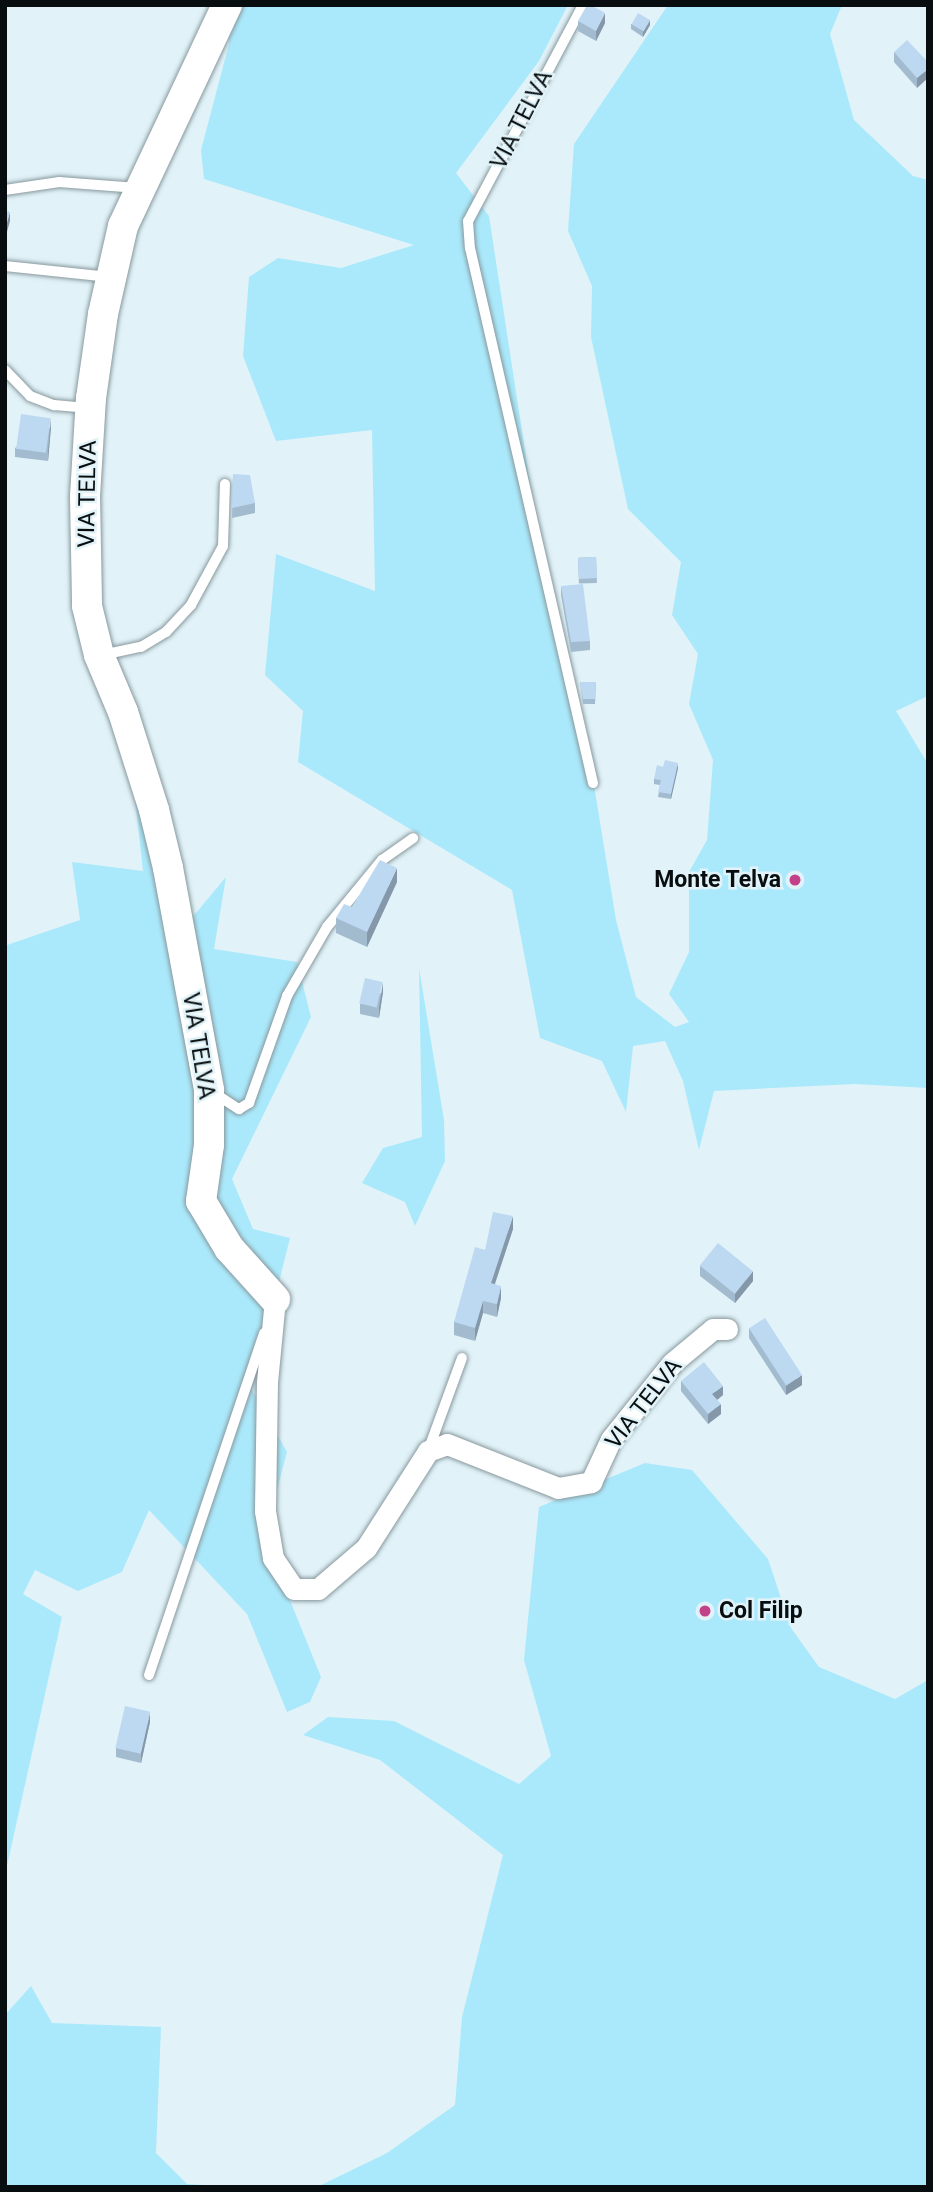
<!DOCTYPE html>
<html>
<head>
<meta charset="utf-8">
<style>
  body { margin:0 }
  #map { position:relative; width:933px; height:2192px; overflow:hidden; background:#e1f3f8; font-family:Roboto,sans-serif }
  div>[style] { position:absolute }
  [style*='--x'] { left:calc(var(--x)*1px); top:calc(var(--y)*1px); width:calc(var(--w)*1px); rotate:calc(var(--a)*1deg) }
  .green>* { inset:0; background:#aae9fb }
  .roads { filter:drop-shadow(0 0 2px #88989e) drop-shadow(0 0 2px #88989e) }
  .lane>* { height:10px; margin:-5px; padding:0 5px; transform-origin:5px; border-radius:5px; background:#fff }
  .street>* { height:21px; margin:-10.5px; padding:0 10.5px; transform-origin:10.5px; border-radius:10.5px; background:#fff }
  .secondary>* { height:30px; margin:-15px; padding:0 15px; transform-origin:15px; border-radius:15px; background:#fff }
  .wall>* { inset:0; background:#a3bbcf; transform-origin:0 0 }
  .shaded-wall>* { inset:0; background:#8498a9 }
  .building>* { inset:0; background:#bdd9f1; transform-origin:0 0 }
  .dots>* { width:19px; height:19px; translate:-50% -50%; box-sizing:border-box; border:4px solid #e1f3f8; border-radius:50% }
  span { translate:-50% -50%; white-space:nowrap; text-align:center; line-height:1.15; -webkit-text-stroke:5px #e1f3f8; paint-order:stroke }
  .street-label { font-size:23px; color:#080e0f }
  .poi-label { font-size:23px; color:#080e0f; font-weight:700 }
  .right { translate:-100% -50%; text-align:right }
  .left { translate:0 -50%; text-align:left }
  .frame { position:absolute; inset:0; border:7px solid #080e0f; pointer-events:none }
</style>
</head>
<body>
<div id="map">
  <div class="green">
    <div style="clip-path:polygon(227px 5px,568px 5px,539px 61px,456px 173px,489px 216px,541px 555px,586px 736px,616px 920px,636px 997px,675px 1027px,689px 1022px,669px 994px,689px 952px,689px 872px,707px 840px,713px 760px,689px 704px,698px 654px,672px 615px,681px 562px,628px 509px,591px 337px,592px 286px,568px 231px,574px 144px,668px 5px,842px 5px,830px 34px,854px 120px,913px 176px,928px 180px,928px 696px,896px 711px,928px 764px,928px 1088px,855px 1084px,714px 1091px,699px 1150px,683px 1081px,665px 1041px,633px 1046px,626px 1112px,602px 1061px,540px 1038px,512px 890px,298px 762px,303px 711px,265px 675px,276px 554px,375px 591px,372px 430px,276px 441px,243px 356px,249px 277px,278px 258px,341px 268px,414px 245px,204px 179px,201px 150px,229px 44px)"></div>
    <div style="clip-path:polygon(134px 789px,170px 944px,226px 877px,214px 949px,297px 962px,311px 1017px,232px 1179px,253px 1229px,290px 1238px,252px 1390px,287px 1452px,275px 1497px,258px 1521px,321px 1677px,310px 1702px,287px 1712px,247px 1614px,149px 1510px,122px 1572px,78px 1591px,35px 1570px,23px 1594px,62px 1617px,5px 1875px,7px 945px,80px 920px,72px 862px,143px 871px)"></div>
    <div style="clip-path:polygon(419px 968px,444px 1120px,445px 1161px,415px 1226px,405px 1202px,362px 1183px,383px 1148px,422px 1137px)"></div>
    <div style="clip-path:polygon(645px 1463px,692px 1470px,768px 1559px,791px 1628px,819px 1667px,895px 1699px,928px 1680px,928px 2187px,317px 2187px,387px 2153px,455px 2105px,462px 2017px,503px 1855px,380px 1760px,303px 1735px,328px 1717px,394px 1721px,519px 1784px,551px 1756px,524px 1660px,539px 1507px)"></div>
    <div style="clip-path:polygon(31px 1986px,52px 2023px,161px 2027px,156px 2153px,187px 2184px,241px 2187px,5px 2187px,5px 2015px)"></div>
  </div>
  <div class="roads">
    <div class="lane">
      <div style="--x:583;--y:5;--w:245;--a:118"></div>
      <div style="--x:468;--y:221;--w:27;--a:86"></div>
      <div style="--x:470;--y:248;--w:549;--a:77.05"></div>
      <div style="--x:5;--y:190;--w:55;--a:-8.4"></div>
      <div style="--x:59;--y:182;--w:79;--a:4.3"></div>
      <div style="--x:5;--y:266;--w:105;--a:6"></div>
      <div style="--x:5;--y:370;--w:36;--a:46"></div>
      <div style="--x:30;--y:396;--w:26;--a:21"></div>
      <div style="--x:54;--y:405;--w:33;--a:5"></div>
      <div style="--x:102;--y:655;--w:40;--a:-12"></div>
      <div style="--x:141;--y:647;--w:29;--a:-31"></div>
      <div style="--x:166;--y:632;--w:37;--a:-47"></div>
      <div style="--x:191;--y:605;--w:67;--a:-61.5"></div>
      <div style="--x:223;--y:546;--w:62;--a:-88.2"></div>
      <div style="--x:214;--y:1093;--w:30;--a:33"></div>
      <div style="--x:239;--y:1109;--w:12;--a:-31"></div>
      <div style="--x:249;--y:1103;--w:114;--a:-70.4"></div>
      <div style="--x:287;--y:996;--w:80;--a:-59.9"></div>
      <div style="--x:327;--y:927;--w:87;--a:-50.6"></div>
      <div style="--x:382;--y:860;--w:38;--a:-35"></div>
      <div style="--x:428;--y:1451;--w:99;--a:-69.9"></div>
      <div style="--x:149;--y:1675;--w:361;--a:-71.4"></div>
    </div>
    <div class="street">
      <div style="--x:275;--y:1299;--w:83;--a:95.5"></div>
      <div style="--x:267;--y:1382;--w:129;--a:90.9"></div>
      <div style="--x:265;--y:1511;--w:48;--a:80.3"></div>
      <div style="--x:273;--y:1558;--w:37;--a:56"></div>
      <div style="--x:294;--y:1589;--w:24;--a:0"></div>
      <div style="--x:318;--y:1589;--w:63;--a:-40.5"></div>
      <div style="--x:366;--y:1548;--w:115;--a:-57.4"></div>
      <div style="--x:428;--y:1451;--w:20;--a:-20"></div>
      <div style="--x:447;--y:1444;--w:119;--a:21.6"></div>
      <div style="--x:558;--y:1488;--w:34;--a:-10"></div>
      <div style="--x:591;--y:1482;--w:47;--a:-65.1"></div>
      <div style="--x:611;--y:1439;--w:97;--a:-51.2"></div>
      <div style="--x:672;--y:1363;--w:53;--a:-39.7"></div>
      <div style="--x:713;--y:1329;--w:14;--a:0"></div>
    </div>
    <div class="secondary">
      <div style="--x:227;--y:5;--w:244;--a:115.2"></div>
      <div style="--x:123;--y:226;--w:90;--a:102.8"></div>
      <div style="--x:103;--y:314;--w:85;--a:98.1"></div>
      <div style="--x:91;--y:398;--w:99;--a:93.5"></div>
      <div style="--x:85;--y:497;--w:109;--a:88.9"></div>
      <div style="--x:87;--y:606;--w:50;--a:76.2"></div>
      <div style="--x:99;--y:655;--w:62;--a:67.2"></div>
      <div style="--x:123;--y:712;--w:103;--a:72.4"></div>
      <div style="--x:154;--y:810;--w:60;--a:76.4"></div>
      <div style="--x:168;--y:868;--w:226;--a:79.5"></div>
      <div style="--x:209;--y:1090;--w:55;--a:90"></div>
      <div style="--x:209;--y:1145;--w:57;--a:98.1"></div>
      <div style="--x:201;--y:1201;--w:55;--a:59.2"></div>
      <div style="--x:229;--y:1248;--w:69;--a:48"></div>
    </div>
  </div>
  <div class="wall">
    <div style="clip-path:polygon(578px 21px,605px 23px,596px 41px,578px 31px)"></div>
    <div style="clip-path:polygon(631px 24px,650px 25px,643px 37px,631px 29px)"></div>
    <div style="clip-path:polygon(894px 52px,928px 62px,917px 88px,894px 62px)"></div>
    <div style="clip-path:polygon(51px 427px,48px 461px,15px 457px,15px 448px)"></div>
    <div style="clip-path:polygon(233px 474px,255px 503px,255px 513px,232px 518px)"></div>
    <div style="left:596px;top:557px;width:26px;height:18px;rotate:88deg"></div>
    <div style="clip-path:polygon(561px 586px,590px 641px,590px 650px,571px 652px,561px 595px)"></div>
    <div style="clip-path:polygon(580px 682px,596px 682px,595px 704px,583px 704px)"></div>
    <div style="clip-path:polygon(663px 767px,678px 768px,671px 799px,658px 797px,660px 785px,654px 784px,654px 779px)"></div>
    <div style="clip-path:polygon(397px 882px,367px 947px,336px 933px,336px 918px,352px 907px)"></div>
    <div style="clip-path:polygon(383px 992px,379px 1018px,360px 1014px,360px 1004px)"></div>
    <div style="clip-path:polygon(513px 1229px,495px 1284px,501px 1298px,497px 1317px,483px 1313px,475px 1341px,454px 1335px,454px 1322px,485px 1250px)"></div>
    <div style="clip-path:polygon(700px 1266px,753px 1281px,735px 1303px,700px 1276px)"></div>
    <div style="clip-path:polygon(749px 1328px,802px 1385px,786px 1395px,749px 1338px)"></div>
    <div style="clip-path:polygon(681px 1381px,723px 1395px,717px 1400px,721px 1414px,708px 1424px,681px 1391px)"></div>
    <div style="clip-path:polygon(150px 1722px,141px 1763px,116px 1757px,116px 1748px)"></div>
  </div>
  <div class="shaded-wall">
    <div style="clip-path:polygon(605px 13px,605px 23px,596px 41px,596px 31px)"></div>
    <div style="clip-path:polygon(650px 20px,650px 25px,643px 37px,643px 32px)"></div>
    <div style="clip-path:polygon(928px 69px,928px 78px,917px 88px,917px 78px)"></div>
    <div style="clip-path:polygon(10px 212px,10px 221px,5px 239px,5px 229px)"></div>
    <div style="clip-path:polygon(51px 418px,51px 427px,48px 461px,48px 451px)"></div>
    <div style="clip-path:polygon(678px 763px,678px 768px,671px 799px,671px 794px)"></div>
    <div style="clip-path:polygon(397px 868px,397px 882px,367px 947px,367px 932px)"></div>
    <div style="clip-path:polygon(383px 982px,383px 992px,379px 1018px,379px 1008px)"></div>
    <div style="clip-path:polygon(513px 1216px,513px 1229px,491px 1295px,491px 1283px)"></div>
    <div style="clip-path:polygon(753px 1271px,753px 1281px,735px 1303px,735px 1294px)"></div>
    <div style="clip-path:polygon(501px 1286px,501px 1298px,497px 1317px,497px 1304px)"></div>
    <div style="clip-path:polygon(483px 1301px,483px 1313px,475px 1341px,475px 1328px)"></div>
    <div style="clip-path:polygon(802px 1375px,802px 1385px,786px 1395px,786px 1386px)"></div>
    <div style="clip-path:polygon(723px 1386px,723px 1395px,712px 1404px,712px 1394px)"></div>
    <div style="clip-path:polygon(721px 1404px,721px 1414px,708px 1424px,708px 1414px)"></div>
    <div style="clip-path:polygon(150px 1712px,150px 1722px,141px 1763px,141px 1753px)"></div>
  </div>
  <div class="building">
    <div style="clip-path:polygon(587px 5px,591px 5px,605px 13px,596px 31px,578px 21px)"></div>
    <div style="left:638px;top:13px;width:14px;height:13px;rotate:30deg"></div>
    <div style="clip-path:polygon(907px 40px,928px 62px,928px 69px,917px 78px,894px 52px)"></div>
    <div style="clip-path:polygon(5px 211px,10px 212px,5px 229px)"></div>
    <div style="left:21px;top:414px;width:30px;height:35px;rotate:8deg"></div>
    <div style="clip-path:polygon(233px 474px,250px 475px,255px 503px,232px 508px)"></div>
    <div style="left:596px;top:557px;width:21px;height:18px;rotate:87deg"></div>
    <div style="clip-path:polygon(583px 584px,590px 641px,571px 642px,561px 586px)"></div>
    <div style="clip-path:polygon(580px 682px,596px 682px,595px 699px,583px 699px)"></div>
    <div style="clip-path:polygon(665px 760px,678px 763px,671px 794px,658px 792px,661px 780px,654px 779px,657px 765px,663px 767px)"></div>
    <div style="clip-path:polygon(380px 860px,397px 868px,367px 932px,336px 918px,344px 904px,352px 907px)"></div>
    <div style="left:365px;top:978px;width:18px;height:26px;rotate:13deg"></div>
    <div style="clip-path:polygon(493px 1212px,513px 1216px,491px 1283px,501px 1286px,497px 1304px,483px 1301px,475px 1328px,454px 1322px,475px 1247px,485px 1250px)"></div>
    <div style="left:718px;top:1243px;width:45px;height:29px;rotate:39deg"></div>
    <div style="left:765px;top:1318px;width:68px;height:19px;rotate:57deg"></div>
    <div style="clip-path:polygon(704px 1362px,723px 1386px,712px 1394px,721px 1404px,708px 1414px,681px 1381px)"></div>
    <div style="left:125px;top:1706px;width:26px;height:43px;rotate:13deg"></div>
  </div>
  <div class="dots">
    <div style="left:795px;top:880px;background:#c34188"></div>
    <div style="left:705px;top:1611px;background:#c34188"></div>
  </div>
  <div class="street-label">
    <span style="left:522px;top:120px;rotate:-63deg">VIA TELVA</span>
    <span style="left:88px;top:494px;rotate:-89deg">VIA TELVA</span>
    <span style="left:198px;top:1046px;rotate:81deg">VIA TELVA</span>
    <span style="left:644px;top:1404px;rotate:-52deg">VIA TELVA</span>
  </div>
  <div class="poi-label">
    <span class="right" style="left:781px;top:880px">Monte Telva</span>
    <span class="left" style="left:719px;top:1611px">Col Filip</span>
  </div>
  <div class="frame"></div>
</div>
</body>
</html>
